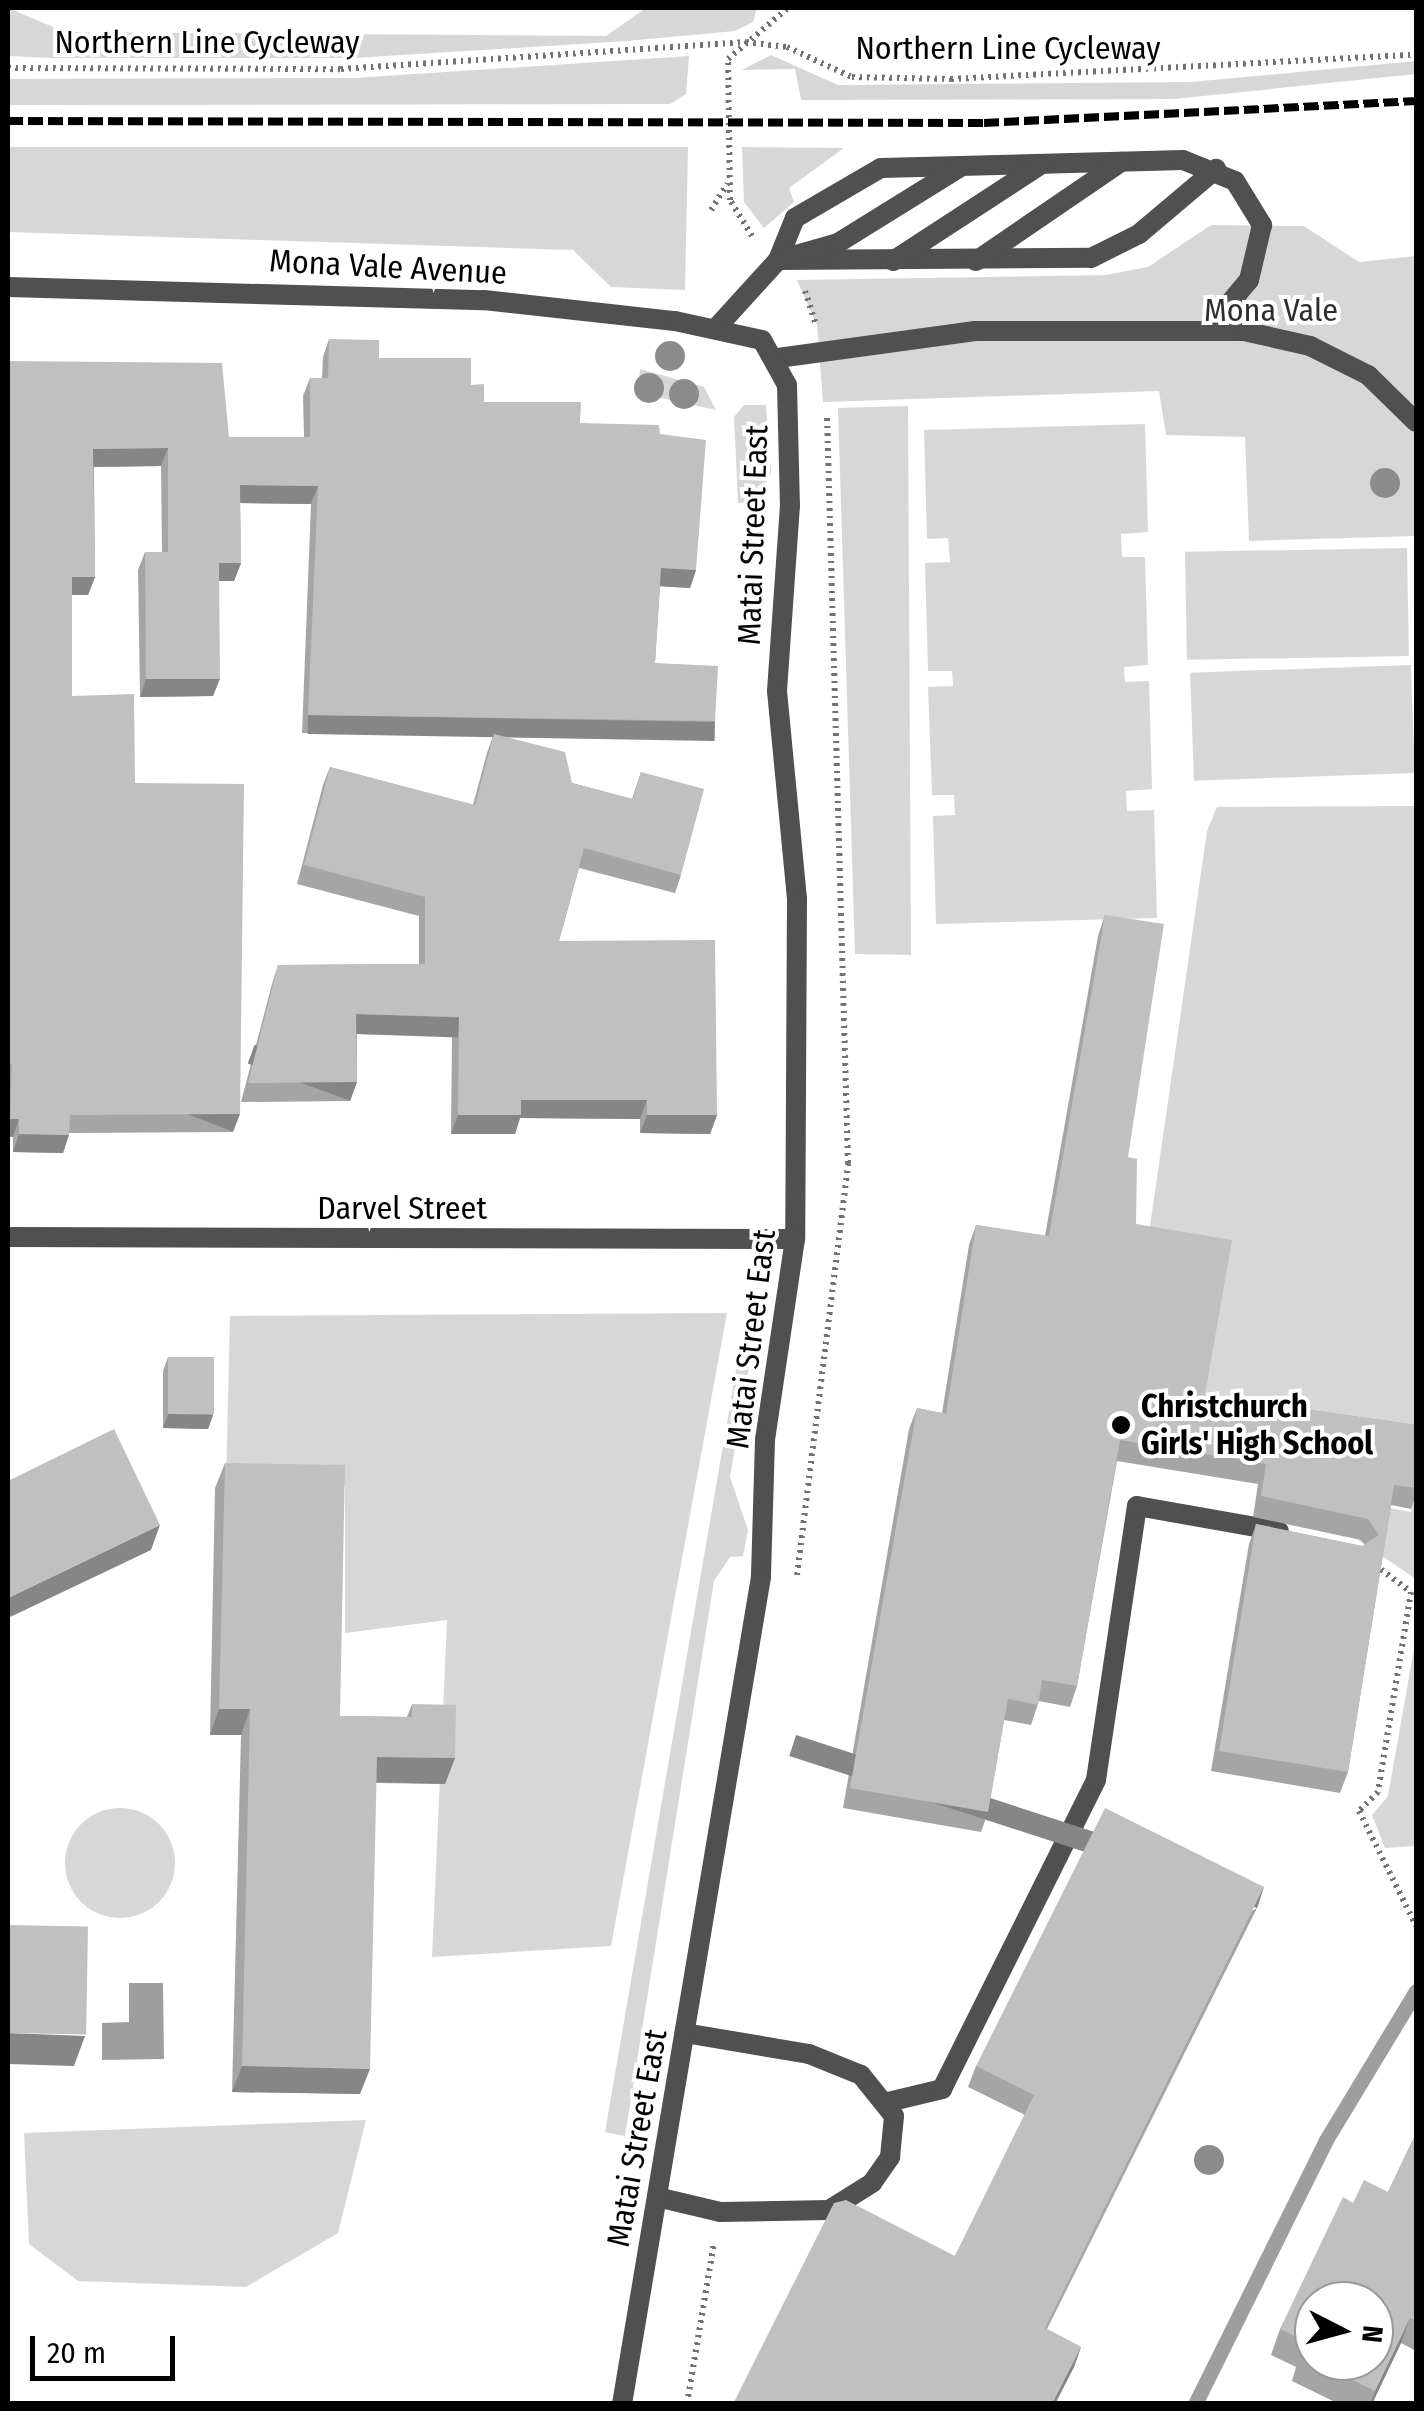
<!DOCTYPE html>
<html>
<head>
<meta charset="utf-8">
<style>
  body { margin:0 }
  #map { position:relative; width:1424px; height:2411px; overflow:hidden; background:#fff; font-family:"Fira Sans Condensed",sans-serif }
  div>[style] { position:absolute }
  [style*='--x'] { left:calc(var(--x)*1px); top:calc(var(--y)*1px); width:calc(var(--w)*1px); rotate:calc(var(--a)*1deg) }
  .green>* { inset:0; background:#d7d7d7; transform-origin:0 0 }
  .round { border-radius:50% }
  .water>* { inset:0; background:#9e9e9e }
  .stream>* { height:15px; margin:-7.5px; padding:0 7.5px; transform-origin:7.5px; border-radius:7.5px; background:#9e9e9e }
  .path>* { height:6px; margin-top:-3px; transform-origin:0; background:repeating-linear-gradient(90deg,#727272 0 2.5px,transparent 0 7.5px) }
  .service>* { height:20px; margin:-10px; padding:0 10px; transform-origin:10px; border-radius:10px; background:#505050 }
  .minor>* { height:20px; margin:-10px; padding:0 10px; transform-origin:10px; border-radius:10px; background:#505050 }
  .rail>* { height:8px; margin-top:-4px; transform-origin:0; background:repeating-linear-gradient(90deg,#000 0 15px,transparent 0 20px) }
  .trees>* { width:30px; height:30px; margin:-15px; border-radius:50%; background:#8c8c8c }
  .wall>* { inset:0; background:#a5a5a5 }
  .shaded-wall>* { inset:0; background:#868686; transform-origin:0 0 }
  .building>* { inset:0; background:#c0c0c0; transform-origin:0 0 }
  .dots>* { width:28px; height:28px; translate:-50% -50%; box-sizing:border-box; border:5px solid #fff; border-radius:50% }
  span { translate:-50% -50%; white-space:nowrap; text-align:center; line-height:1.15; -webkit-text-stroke:8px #fff; paint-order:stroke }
  .street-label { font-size:32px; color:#000 }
  .park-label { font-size:32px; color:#2e2e2e }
  .poi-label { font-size:32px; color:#000; font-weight:700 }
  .left { translate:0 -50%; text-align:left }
  .frame { position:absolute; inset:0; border:10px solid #000; pointer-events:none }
  .north { position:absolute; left:1294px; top:2281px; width:100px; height:100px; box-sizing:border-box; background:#fff; border:2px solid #999; border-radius:50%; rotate:96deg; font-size:28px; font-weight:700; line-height:40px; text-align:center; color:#000 }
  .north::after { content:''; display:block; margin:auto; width:35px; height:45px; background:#000; clip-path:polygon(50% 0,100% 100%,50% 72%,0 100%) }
  .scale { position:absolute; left:30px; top:2336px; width:145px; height:45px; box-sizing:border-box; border:5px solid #000; border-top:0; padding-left:12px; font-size:30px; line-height:35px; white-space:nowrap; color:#000; -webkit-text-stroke:8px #fff; paint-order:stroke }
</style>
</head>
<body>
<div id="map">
  <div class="green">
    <div style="clip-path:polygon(8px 8px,65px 32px,606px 36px,646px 8px,757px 8px,753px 22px,735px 31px,627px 41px,354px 58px,52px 58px,8px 56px)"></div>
    <div style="clip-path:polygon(771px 55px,838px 85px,1191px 82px,1416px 61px,1416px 74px,1174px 99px,801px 100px,795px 69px,742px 70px)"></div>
    <div style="clip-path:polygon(689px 56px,686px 94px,670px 104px,8px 105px,8px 79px,354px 78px)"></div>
    <div style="clip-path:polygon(8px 147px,688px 147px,685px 290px,611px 287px,573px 250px,8px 232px)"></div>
    <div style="clip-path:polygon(742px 147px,844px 148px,789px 188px,794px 202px,764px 228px,744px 202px)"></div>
    <div style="clip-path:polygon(1211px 225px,1304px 226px,1359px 262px,1416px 256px,1416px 536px,1249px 541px,1245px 437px,1166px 435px,1159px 391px,823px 402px,817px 325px,797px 280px,1106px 275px,1148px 267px)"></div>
    <div style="clip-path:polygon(640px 369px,704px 387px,716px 410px,638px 393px)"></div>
    <div style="clip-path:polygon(744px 405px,766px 405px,771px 472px,759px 502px,738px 503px,734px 417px)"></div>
    <div style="clip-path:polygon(908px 406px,911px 955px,855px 954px,838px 408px)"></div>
    <div style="clip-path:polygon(1145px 424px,1148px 532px,1121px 534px,1122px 557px,1145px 557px,1148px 665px,1124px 667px,1125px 682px,1149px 681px,1152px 789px,1126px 791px,1127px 811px,1154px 810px,1157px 918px,936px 924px,933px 816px,955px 815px,954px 795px,932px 795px,928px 687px,953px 686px,952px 671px,928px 671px,925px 563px,950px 562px,948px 538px,927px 539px,924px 430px)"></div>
    <div style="left:1407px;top:548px;width:108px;height:222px;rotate:89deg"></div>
    <div style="left:1411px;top:665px;width:108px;height:221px;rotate:88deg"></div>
    <div style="clip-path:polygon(1416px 806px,1416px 1447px,1202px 1411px,1147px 1247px,1207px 831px,1217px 807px)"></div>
    <div style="clip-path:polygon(746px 1312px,758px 1315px,730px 1477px,748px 1530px,743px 1556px,730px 1557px,714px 1581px,625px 2136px,605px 2132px)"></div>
    <div style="clip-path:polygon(727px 1313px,611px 1946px,432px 1957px,447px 1620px,345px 1633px,345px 1486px,226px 1482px,230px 1316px)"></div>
    <div style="clip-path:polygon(1416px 1485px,1416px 1579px,1339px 1527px,1316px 1495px,1411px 1512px)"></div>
    <div style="clip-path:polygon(1416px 1637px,1416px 1846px,1385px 1848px,1372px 1815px,1388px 1796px)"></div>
    <div class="round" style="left:65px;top:1808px;width:110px;height:110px"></div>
    <div style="clip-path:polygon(366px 2120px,338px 2233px,246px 2287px,78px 2281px,29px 2244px,24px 2133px)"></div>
  </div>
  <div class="water">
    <div style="clip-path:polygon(129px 1983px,163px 1983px,164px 2059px,102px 2060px,102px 2023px,129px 2022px)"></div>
  </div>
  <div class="stream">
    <div style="--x:1195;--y:2404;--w:295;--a:-63.6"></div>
    <div style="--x:1326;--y:2140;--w:174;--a:-58.9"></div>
  </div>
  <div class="path">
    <div style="--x:8;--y:68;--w:333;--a:0.2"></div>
    <div style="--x:341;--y:69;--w:406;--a:-3.8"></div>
    <div style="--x:746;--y:42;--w:41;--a:7"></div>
    <div style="--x:787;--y:47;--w:72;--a:24.8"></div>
    <div style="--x:852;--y:77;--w:99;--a:1.2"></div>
    <div style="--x:951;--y:79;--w:466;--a:-3"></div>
    <div style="--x:711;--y:210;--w:31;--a:-58"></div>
    <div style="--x:752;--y:236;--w:42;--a:-121.4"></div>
    <div style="--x:730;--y:200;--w:141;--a:-90.8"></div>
    <div style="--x:728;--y:59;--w:79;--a:-40.4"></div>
    <div style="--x:805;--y:291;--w:33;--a:72"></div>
    <div style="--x:1375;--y:1565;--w:45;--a:36.9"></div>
    <div style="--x:1411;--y:1592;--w:203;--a:99.4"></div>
    <div style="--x:1378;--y:1792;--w:27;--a:135"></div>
    <div style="--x:1359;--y:1811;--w:128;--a:63.6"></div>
    <div style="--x:797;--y:1575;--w:415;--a:-82.9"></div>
    <div style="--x:848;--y:1163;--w:749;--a:-91.61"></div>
    <div style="--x:687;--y:2404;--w:163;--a:-80.5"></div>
  </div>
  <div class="service">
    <div style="--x:778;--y:260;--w:45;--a:-68"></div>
    <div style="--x:795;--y:218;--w:99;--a:-30.2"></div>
    <div style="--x:881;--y:168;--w:302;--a:-1.5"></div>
    <div style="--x:1183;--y:160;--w:56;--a:22"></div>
    <div style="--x:1235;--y:181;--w:52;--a:58.5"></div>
    <div style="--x:1262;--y:225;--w:57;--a:103.3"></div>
    <div style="--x:1249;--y:280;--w:65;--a:130"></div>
    <div style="--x:778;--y:260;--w:313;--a:-0.4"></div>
    <div style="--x:1091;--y:258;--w:54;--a:-26.6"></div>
    <div style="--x:1139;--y:234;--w:101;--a:-40.2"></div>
    <div style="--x:893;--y:261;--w:176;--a:-33.1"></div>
    <div style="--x:976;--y:261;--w:176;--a:-34.3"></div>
    <div style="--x:718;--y:326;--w:89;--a:-47.7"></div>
    <div style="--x:778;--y:260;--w:62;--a:-15.8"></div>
    <div style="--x:838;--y:243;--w:146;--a:-31.8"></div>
    <div style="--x:778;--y:358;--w:199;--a:-7.8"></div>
    <div style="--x:975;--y:331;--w:269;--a:0"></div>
    <div style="--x:1244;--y:331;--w:68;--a:12.8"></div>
    <div style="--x:1310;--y:346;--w:65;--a:26.6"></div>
    <div style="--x:1368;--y:375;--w:67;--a:44.4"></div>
    <div style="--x:888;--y:2102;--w:56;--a:-13.5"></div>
    <div style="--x:942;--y:2089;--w:345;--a:-63.5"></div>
    <div style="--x:1096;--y:1780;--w:277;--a:-81.5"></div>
    <div style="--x:1137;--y:1506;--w:144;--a:10"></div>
    <div style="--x:657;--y:2197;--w:65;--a:13.4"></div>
    <div style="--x:720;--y:2212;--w:109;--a:-1.1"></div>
    <div style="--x:829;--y:2210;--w:51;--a:-32.1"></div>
    <div style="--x:872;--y:2183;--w:32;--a:-55"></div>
    <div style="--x:890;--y:2157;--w:41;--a:-84.4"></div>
    <div style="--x:894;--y:2116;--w:53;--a:-128.8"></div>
    <div style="--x:861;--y:2075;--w:56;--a:-158"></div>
    <div style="--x:809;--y:2054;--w:126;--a:-170.4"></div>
  </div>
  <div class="minor">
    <div style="--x:8;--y:287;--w:476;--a:1.6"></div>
    <div style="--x:484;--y:300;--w:192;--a:6.3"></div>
    <div style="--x:675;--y:321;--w:89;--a:12.3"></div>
    <div style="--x:762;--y:340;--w:51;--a:60.9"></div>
    <div style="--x:787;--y:385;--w:120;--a:88.6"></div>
    <div style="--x:790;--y:505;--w:186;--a:94"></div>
    <div style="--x:777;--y:691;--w:209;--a:84.5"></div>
    <div style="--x:797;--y:899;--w:340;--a:90.3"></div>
    <div style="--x:795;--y:1239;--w:203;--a:98.5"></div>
    <div style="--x:765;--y:1440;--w:137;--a:91.7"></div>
    <div style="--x:761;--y:1577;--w:839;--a:99.54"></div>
    <div style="--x:8;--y:1237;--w:787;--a:0.15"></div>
  </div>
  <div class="rail">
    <div style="--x:8;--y:121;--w:976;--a:0.12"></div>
    <div style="--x:984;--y:123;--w:433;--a:-2.9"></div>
  </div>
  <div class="trees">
    <div style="left:670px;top:356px"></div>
    <div style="left:649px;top:388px"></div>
    <div style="left:684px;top:394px"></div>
    <div style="left:1385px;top:483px"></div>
    <div style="left:1209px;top:2160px"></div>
  </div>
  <div class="wall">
    <div style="clip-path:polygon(329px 339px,379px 358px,471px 385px,484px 402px,580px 423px,660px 434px,696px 570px,690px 588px,660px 586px,655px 663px,715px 721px,708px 739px,502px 736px,572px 783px,632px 799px,641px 772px,681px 875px,675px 893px,579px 868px,559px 941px,717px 1115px,710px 1134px,640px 1133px,640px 1119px,520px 1118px,515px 1134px,451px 1134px,452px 1036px,357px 1034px,357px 1082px,350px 1101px,241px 1102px,272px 984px,278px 965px,419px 964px,419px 916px,297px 884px,323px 785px,330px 767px,473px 805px,487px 753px,493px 736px,302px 733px,311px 504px,240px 503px,241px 563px,234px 581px,219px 581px,213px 696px,140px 697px,138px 570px,145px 552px,162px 552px,161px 466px,94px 467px,95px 577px,88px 595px,72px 595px,72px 696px,135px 783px,233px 1132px,69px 1133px,63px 1153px,13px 1152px,13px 1137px,8px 1137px,8px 361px,229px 437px,304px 437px,303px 396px,310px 378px,322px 378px,323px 357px)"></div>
    <div style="clip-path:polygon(1105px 915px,1128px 1157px,1136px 1224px,1205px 1395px,1416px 1425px,1416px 1495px,1411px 1509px,1391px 1505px,1348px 1772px,1340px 1793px,1211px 1771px,1249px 1544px,1256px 1524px,1362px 1546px,1365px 1545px,1361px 1540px,1253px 1517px,1258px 1484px,1117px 1461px,1077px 1686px,1070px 1707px,1039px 1701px,1031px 1725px,1004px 1720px,988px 1812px,981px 1832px,843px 1808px,909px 1429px,917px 1408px,942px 1413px,969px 1245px,976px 1225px,1045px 1236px,1098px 936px)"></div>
    <div style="clip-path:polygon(168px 1357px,213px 1415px,208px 1429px,163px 1428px,163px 1371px)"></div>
    <div style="clip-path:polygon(225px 1463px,340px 1716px,407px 1717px,412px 1704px,455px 1758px,445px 1784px,376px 1783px,360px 2094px,232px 2092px,241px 1735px,210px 1735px,215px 1488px)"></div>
    <div style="clip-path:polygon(1257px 1908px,1047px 2329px,1081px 2347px,1074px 2367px,1055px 2404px,733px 2404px,955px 2256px,1025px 2115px,968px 2087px,976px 2066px)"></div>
    <div style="clip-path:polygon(1416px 2133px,1416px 2351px,1401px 2343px,1372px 2404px,1339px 2404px,1292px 2381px,1296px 2367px,1271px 2355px,1280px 2329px,1353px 2203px,1388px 2192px)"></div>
  </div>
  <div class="shaded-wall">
    <div style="clip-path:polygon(168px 448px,161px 466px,87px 467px,93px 449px)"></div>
    <div style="clip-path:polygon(240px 485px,318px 486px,311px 504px,234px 503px)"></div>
    <div style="clip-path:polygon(219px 563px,241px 563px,234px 581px,212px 581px)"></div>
    <div style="clip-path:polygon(661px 568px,696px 570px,690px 588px,654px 586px)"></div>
    <div style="clip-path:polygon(72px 577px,95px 577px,88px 595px,65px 595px)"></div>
    <div style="clip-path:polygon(146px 679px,220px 679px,213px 696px,140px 697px)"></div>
    <div style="left:308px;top:715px;width:407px;height:19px;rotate:1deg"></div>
    <div style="left:356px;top:1014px;width:103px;height:20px;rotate:2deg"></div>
    <div style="left:357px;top:1082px;width:20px;height:109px;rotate:110deg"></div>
    <div style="clip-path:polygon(521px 1100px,647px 1100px,640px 1119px,520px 1118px,515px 1134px,451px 1134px,458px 1115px)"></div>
    <div style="left:240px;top:1114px;width:19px;height:170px;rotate:111deg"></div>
    <div style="clip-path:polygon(647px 1115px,717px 1115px,710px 1134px,640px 1133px)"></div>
    <div style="clip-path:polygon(10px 1119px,19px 1119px,13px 1137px,8px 1137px,8px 1125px)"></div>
    <div style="clip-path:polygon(19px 1134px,69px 1135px,63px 1153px,13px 1152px)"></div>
    <div style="clip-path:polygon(168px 1414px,213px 1415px,208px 1429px,163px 1428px)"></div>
    <div style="clip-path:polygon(160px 1525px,151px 1550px,8px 1618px,8px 1598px)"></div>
    <div style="clip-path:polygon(219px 1709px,250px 1709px,241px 1735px,210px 1735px)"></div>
    <div style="clip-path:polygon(377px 1757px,455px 1758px,445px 1784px,368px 1782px)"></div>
    <div style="left:1264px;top:1887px;width:22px;height:492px;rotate:108deg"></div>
    <div style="clip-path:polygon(8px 2033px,85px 2036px,74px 2066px,8px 2064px)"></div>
    <div style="clip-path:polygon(242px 2066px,370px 2069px,360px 2094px,232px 2092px)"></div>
    <div style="clip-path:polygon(1410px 2318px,1401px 2343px,1372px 2404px,1370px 2404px,1375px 2391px)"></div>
    <div style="clip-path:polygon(1081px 2347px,1074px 2367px,1055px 2404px,1052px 2404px)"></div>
  </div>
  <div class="building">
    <div style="clip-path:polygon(329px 339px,379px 340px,379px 358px,471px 358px,471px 385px,484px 384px,484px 402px,581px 402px,580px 423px,659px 425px,660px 434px,706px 440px,696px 570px,661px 568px,655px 663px,718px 666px,715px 721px,308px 715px,318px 486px,240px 485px,241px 563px,219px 563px,220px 679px,146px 679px,145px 552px,168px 552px,168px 448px,93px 449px,95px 577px,72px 577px,72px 696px,134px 694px,135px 783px,244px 784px,240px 1114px,70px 1115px,69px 1135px,19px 1134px,19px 1119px,10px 1119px,12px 1063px,8px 1065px,8px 361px,222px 363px,229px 437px,310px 437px,310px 378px,328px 378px)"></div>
    <div style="clip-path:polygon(494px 734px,565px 752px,572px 783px,633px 799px,641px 772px,704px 789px,681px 875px,584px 848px,559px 941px,715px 940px,717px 1115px,647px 1115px,647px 1100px,521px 1100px,521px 1115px,458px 1115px,459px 1017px,356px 1014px,357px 1082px,248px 1083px,278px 965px,425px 964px,425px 897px,304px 865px,330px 767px,475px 805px)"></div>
    <div style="clip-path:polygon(1105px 915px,1164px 924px,1128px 1157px,1137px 1159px,1136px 1224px,1232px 1240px,1205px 1395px,1416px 1425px,1416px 1488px,1394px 1485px,1348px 1772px,1219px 1751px,1256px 1524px,1362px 1546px,1379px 1535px,1368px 1519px,1261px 1496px,1266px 1464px,1120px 1440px,1077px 1686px,1042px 1680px,1038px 1705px,1008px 1699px,988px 1812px,850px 1788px,917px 1408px,946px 1414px,976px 1225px,1049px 1236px)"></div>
    <div style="left:168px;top:1357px;width:46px;height:57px"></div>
    <div style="clip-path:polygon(114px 1429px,160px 1525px,8px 1598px,8px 1481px)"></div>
    <div style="clip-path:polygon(225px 1463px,345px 1465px,340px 1716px,412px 1717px,412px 1704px,456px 1705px,455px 1758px,377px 1757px,370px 2069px,242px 2066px,250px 1709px,219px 1709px)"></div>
    <div style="clip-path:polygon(1105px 1808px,1264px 1887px,1045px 2328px,1081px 2347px,1052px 2404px,733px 2404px,834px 2203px,846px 2200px,955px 2256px,1034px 2095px,976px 2066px)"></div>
    <div style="left:8px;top:1925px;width:80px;height:108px;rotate:1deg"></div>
    <div style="clip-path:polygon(evenodd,1416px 2133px,1416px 2321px,1410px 2318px,1375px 2391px,1301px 2355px,1307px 2342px,1280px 2329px,1343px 2197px,1353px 2203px,1364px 2180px,1388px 2192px,1416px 2133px,1314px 2301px,1374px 2301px,1374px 2361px,1314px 2361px,1314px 2301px)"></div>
  </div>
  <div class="dots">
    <div style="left:1121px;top:1425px;background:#000"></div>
  </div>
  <div class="street-label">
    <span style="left:207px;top:42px">Northern Line Cycleway</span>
    <span style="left:1008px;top:48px">Northern Line Cycleway</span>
    <span style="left:388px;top:267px;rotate:3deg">Mona Vale Avenue</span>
    <span style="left:753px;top:535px;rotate:-88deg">Matai Street East</span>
    <span style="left:402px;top:1208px">Darvel Street</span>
    <span style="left:751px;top:1339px;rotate:-83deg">Matai Street East</span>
    <span style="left:637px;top:2138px;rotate:-80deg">Matai Street East</span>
  </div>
  <div class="park-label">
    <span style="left:1271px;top:310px">Mona Vale</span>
  </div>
  <div class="poi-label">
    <span class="left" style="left:1141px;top:1425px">Christchurch<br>Girls' High School</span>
  </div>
  <div class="frame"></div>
  <div class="north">N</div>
  <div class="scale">20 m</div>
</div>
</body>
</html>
